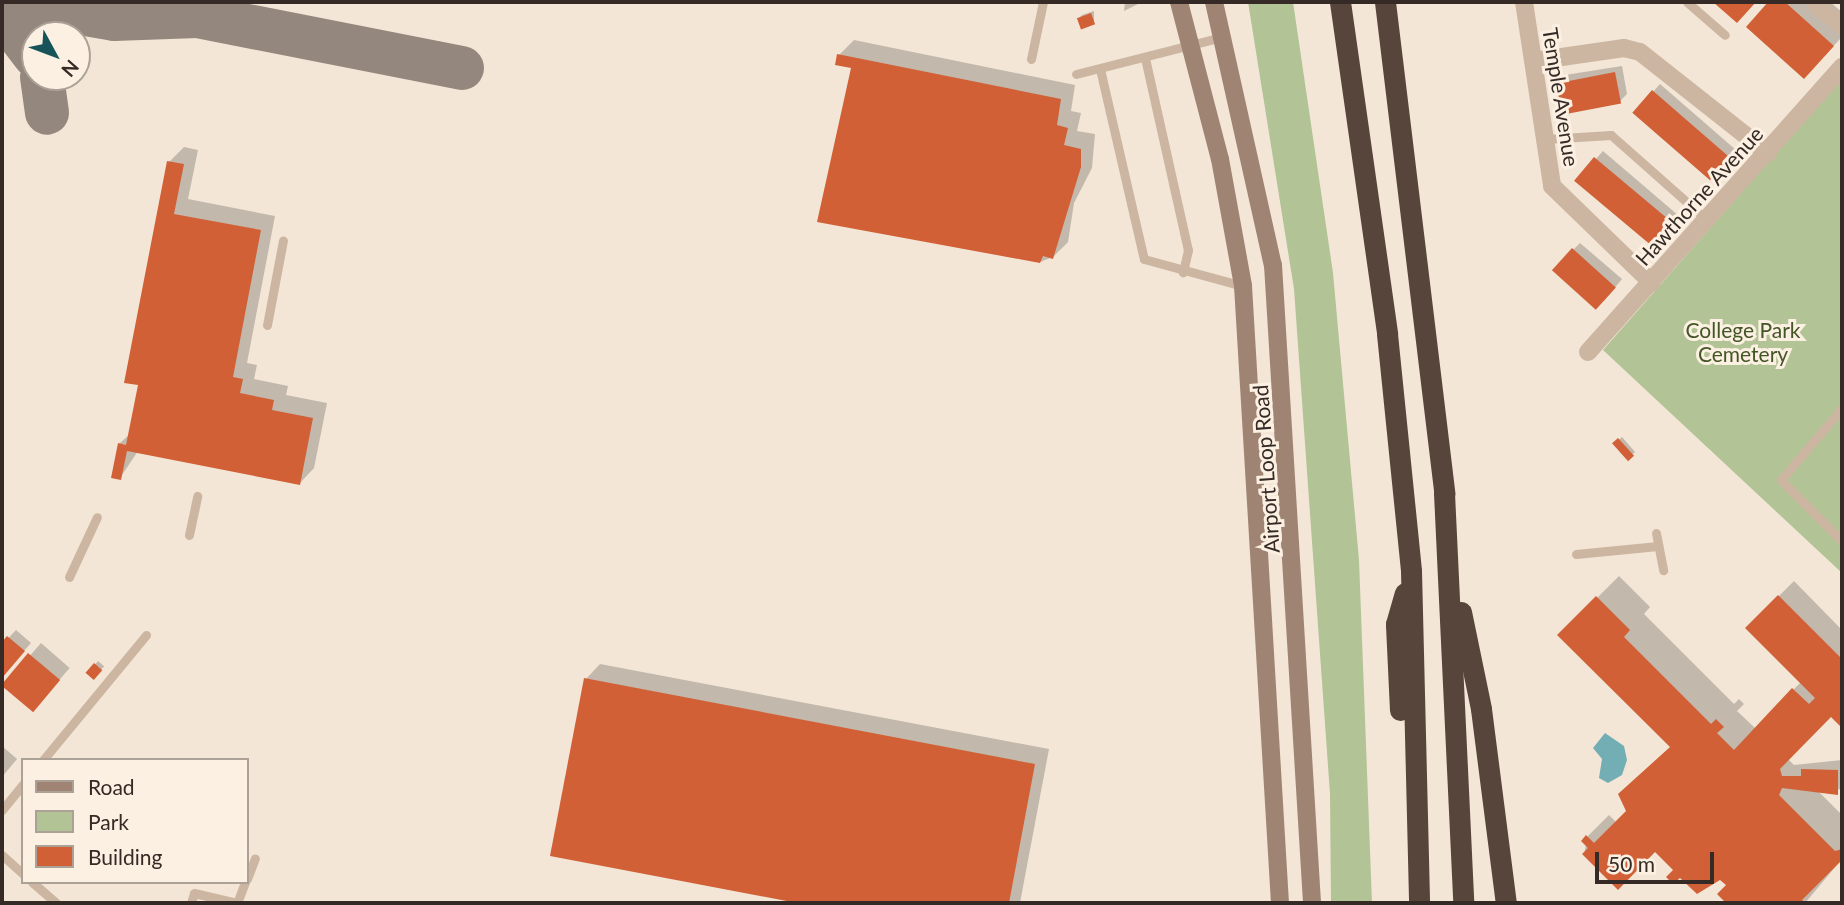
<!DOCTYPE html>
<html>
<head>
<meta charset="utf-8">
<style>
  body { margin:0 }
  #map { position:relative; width:1844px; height:905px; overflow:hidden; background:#f3e6d6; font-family:Lato,sans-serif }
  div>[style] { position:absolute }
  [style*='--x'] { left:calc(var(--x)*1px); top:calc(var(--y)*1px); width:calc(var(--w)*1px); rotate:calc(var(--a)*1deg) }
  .green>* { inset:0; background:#b2c395 }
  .water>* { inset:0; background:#72aeb3 }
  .shadow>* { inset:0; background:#0003; transform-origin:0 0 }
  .taxiway>* { height:44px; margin:-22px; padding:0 22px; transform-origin:22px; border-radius:22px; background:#94887e }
  .building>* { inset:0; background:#d26036; transform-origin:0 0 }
  .service>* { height:9px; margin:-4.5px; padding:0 4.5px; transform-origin:4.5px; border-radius:4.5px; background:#ccb6a1 }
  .minor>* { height:18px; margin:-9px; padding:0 9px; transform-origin:9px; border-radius:9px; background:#ccb6a1 }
  .secondary>* { height:18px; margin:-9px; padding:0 9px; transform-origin:9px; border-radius:9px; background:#a08473 }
  .motorway>* { height:21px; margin:-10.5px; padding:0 10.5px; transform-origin:10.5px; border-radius:10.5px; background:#57443b }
  span { translate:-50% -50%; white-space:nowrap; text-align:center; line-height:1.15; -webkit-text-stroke:6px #fbf0e2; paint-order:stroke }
  .street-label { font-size:21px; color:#352a25 }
  .park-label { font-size:21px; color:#435626 }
  .frame { position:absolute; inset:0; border:4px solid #352a25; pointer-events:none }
  .legend { position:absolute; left:21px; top:758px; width:228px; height:126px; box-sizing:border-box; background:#fbf0e2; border:2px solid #aca196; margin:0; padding:9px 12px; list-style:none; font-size:21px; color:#352a25 }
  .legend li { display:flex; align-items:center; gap:14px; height:35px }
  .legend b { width:35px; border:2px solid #aca196 }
  .north { position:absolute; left:21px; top:21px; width:70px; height:70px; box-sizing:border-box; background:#fbf0e2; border:2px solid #aca196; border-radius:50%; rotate:131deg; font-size:19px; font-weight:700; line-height:28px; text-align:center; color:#352a25 }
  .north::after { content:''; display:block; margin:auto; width:24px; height:32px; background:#17545a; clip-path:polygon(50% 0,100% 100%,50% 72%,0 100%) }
  .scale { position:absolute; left:1595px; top:852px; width:119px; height:32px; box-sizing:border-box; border:4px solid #352a25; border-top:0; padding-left:9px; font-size:21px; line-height:24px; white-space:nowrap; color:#352a25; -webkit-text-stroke:5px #fbf0e2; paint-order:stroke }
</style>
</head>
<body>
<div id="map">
  <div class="green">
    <div style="clip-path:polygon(1248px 2px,1293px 2px,1333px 273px,1359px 560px,1372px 903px,1331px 903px,1330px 794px,1294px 289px)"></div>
    <div style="clip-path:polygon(1842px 78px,1842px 573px,1603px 350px)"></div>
  </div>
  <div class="water">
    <div style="clip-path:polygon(1605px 733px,1624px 746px,1627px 760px,1622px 775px,1608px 783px,1599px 778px,1602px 759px,1593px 748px)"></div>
  </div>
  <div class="shadow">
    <div style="clip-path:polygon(1125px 2px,1137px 2px,1138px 4px,1124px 11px)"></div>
    <div style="clip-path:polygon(1771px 2px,1830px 2px,1842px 12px,1842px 37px,1804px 77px,1748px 27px)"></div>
    <div style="clip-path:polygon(1094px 11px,1094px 23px,1079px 18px,1082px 15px)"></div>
    <div style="clip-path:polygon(854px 40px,1075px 85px,1071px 111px,1081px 113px,1077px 131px,1095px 134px,1092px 168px,1074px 203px,1068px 242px,1053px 257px,1040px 262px,839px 55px)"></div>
    <div style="clip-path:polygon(1622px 66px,1627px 94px,1620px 101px,1558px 82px,1565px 75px)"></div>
    <div style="clip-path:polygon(1660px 84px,1736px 150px,1717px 172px,1634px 113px)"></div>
    <div style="clip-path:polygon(184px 147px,198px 150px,188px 199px,275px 216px,247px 363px,257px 365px,254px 379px,288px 386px,286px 395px,327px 403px,314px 468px,300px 483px,138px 451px,120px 478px,119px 444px,131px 433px,140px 384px,169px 162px)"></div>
    <div style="clip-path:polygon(1603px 151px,1679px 216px,1661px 238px,1577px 180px)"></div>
    <div style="clip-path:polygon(1580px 243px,1622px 279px,1604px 301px,1573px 250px)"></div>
    <div style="left:1622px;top:437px;width:20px;height:11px;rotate:49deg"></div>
    <div style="clip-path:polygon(1619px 576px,1650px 607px,1644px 614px,1734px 704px,1739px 699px,1744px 704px,1737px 711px,1755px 728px,1801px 682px,1747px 628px,1794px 581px,1842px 630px,1842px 726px,1831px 715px,1788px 759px,1794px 765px,1842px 760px,1842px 789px,1818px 791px,1842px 815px,1842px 859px,1805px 903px,1728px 903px,1719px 894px,1728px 885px,1720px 877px,1676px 870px,1655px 850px,1584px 854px,1588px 836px,1609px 815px,1617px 823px,1628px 811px,1671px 746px,1560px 635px)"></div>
    <div style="clip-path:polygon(16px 630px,31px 643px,2px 676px,2px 645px)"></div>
    <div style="left:41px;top:643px;width:38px;height:56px;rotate:41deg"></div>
    <div style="left:98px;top:661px;width:8px;height:15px;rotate:40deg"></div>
    <div style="clip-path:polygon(600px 664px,1049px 749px,1020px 903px,807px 903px,552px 855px,586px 679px)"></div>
    <div style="clip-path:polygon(2px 746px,17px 759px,2px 777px)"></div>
  </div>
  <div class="taxiway">
    <div style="--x:16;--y:2;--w:99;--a:9.8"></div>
    <div style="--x:114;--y:19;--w:83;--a:-2.1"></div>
    <div style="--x:197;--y:16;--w:270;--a:11.1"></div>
    <div style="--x:2;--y:13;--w:54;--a:52.5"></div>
    <div style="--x:42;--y:77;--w:36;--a:82"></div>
  </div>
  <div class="building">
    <div style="clip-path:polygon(1713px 2px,1756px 2px,1737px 23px)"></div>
    <div style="clip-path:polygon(1768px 2px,1785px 2px,1834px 46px,1804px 79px,1746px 27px)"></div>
    <div style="left:1091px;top:13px;width:12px;height:15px;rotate:70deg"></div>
    <div style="clip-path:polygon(837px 54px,1061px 99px,1057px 125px,1068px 128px,1064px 145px,1081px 149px,1081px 167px,1053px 259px,1043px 256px,1040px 263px,817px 222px,851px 68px,835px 65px)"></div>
    <div style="left:1615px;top:72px;width:32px;height:60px;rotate:79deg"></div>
    <div style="left:1652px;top:90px;width:103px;height:30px;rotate:41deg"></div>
    <div style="left:1594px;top:157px;width:104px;height:31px;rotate:40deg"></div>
    <div style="clip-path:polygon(167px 161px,184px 164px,174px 214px,261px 230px,233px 377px,243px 379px,240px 393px,274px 400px,272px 410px,313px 418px,300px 485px,127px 451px,121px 480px,111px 478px,118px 443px,126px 445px,138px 385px,124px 383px)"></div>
    <div style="left:1572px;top:248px;width:59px;height:30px;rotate:42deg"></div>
    <div style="left:1618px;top:438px;width:24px;height:8px;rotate:48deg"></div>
    <div style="clip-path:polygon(1778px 595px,1842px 659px,1842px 728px,1831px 717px,1780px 769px,1782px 776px,1801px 776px,1801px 769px,1838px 770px,1838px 795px,1782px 788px,1779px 795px,1835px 851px,1842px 849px,1842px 860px,1802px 900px,1806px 903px,1726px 903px,1717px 894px,1726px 885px,1720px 880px,1697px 894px,1680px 878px,1673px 884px,1666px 877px,1673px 870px,1655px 852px,1618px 890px,1582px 854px,1588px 848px,1581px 841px,1586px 835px,1594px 843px,1626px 811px,1618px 794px,1670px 747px,1557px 635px,1596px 596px,1630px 630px,1624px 637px,1711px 724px,1716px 719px,1724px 727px,1717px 733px,1734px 750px,1792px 688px,1809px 704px,1815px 698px,1745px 628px)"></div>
    <div style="clip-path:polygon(7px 636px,25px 651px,2px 678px,2px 642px)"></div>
    <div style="left:28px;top:653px;width:42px;height:42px;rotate:40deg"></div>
    <div style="left:94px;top:663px;width:11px;height:13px;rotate:41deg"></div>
    <div style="clip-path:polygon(584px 678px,1035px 764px,1009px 903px,797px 903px,550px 856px)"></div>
  </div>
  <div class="service">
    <div style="--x:1687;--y:2;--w:50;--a:41"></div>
    <div style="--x:1145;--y:58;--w:197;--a:77.4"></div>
    <div style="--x:1188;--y:250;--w:23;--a:103"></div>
    <div style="--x:1031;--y:59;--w:58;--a:-78.1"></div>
    <div style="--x:1100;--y:69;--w:195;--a:77"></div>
    <div style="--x:1144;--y:259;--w:103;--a:15.3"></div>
    <div style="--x:1076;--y:74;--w:151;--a:-14.2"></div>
    <div style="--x:1545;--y:139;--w:66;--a:-3.5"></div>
    <div style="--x:1611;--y:135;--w:127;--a:41.5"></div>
    <div style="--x:267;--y:325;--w:86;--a:-79.3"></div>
    <div style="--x:1842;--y:408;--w:94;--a:130.3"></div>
    <div style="--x:1781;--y:480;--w:86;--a:45"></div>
    <div style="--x:1656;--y:533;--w:38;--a:79"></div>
    <div style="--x:189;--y:535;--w:40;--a:-78"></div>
    <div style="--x:1576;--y:554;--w:82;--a:-5.6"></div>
    <div style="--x:69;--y:577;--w:66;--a:-65"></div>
    <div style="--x:43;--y:760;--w:162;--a:-50.5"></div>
    <div style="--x:2;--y:810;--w:33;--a:-51"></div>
    <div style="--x:2;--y:855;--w:28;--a:42"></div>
    <div style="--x:247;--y:879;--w:22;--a:-69"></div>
    <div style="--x:32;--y:882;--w:32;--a:41"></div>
    <div style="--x:191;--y:903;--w:10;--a:-73"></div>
    <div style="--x:194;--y:893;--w:44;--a:13.1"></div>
    <div style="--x:237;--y:903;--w:22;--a:-69"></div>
  </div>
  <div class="minor">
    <div style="--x:1524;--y:2;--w:186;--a:81.3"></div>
    <div style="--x:1552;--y:186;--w:139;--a:44.1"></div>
    <div style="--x:1814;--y:2;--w:37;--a:41"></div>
    <div style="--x:1534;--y:61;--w:91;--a:-8.2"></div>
    <div style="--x:1624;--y:48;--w:16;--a:14"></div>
    <div style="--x:1640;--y:52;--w:163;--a:38.3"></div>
    <div style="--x:1588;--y:352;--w:382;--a:-48.3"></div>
  </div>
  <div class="secondary">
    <div style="--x:1179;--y:2;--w:162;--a:75.4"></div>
    <div style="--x:1220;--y:159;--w:129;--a:79.7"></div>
    <div style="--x:1243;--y:286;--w:618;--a:86.57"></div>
    <div style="--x:1214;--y:2;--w:270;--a:77.4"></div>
    <div style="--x:1273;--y:265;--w:639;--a:86.5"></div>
  </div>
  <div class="motorway">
    <div style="--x:1340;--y:2;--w:335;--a:81.9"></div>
    <div style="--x:1387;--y:334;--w:238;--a:84.2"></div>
    <div style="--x:1411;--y:571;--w:332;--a:88.6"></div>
    <div style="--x:1385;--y:2;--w:495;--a:83.1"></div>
    <div style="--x:1444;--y:493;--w:410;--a:87.3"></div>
    <div style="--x:1461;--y:612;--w:99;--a:78.3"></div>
    <div style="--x:1481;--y:709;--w:196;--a:82.7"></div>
    <div style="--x:1400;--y:710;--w:86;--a:-92.7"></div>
    <div style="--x:1396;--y:624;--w:32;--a:-74"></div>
  </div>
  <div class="street-label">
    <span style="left:1561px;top:97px;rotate:81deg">Temple Avenue</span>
    <span style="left:1699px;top:196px;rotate:-48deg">Hawthorne Avenue</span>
    <span style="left:1266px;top:469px;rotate:-94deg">Airport Loop Road</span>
  </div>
  <div class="park-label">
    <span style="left:1743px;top:342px">College Park<br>Cemetery</span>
  </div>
  <div class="frame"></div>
  <ul class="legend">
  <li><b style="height:9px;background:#a08473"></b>Road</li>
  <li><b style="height:19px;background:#b2c395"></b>Park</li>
  <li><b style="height:19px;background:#d26036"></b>Building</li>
  </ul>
  <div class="north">N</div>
  <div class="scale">50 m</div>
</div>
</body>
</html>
